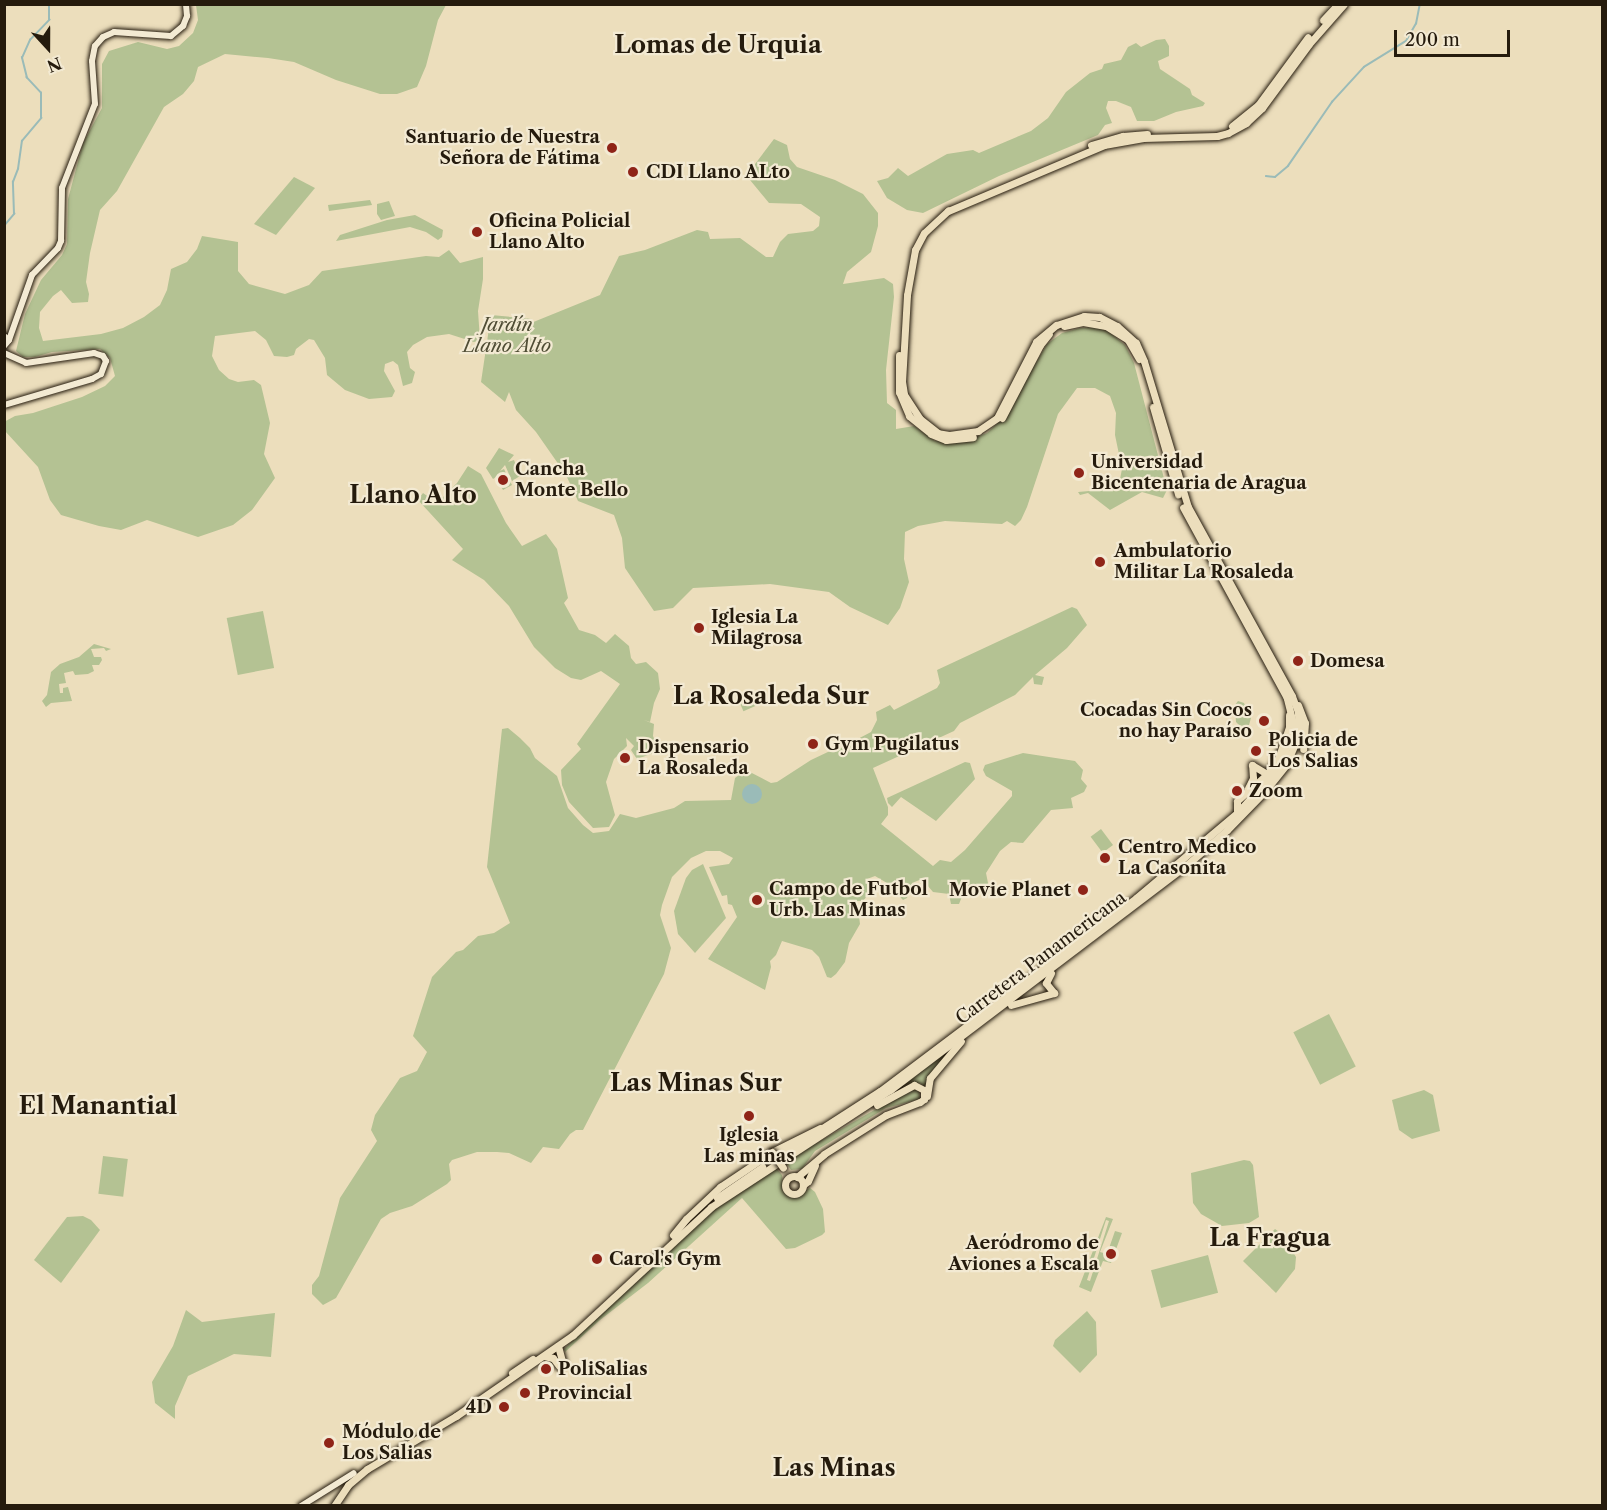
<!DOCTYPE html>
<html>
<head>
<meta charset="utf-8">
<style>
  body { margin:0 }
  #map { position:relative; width:1607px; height:1510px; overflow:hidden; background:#ecdebc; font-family:"Libre Caslon Text",serif }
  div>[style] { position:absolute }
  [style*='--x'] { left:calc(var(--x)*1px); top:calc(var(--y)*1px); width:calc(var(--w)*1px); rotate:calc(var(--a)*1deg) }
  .green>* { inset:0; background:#b4c293; transform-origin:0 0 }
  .water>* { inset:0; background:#9abbb8 }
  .round { border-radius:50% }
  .stream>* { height:1.5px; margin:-0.75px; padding:0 0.75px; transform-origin:0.75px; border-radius:0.75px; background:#9abbb8 }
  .roads { filter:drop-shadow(0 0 2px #251b0d) drop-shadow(0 0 2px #251b0d) }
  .secondary>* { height:6px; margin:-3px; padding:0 3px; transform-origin:3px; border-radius:3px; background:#f3ead3 }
  .primary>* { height:7px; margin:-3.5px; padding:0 3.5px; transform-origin:3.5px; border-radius:3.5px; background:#ecdebc }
  .primary>.ring { margin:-3.5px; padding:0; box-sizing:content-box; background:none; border:7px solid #ecdebc; border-radius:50% }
  .bridges { filter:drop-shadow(0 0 2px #251b0d) drop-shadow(0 0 2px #251b0d) }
  .primary-bridge>* { height:7px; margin:-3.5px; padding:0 3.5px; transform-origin:3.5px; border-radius:3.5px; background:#ecdebc }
  .dots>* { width:16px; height:16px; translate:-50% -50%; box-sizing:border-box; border:3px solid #f3ead3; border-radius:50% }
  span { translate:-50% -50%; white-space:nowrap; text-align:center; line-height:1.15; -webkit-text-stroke:4.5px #f3ead3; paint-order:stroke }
  .poi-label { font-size:18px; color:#251b0d; font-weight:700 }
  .right { translate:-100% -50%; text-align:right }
  .left { translate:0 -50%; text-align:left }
  .park-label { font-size:18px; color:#504d35; font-style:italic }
  .street-label { font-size:18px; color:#251b0d }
  .district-label { font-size:24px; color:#251b0d; font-weight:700 }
  .frame { position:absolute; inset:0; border:6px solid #251b0d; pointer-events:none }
  .north { position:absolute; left:18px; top:18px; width:60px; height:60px; -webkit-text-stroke:4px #f3ead3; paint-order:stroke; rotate:159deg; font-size:16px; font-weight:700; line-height:24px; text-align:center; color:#251b0d }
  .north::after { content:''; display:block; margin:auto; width:21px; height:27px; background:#251b0d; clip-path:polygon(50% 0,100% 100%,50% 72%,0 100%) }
  .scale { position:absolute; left:1394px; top:30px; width:116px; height:27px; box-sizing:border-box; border:3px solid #251b0d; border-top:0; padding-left:8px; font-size:18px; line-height:21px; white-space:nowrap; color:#251b0d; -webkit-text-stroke:4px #f3ead3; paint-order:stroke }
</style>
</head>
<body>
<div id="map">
  <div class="green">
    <div style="clip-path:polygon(196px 5px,446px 5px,438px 20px,426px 66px,417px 87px,397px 94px,380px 94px,336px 80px,294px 62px,268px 58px,225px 54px,198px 67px,194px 81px,183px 94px,164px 107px,117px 191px,100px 210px,90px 253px,86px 282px,89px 294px,88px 302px,72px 303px,61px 290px,53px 296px,40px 312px,39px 328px,43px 341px,101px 334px,123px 328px,144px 317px,160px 305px,167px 290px,171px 269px,187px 262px,197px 249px,202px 236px,238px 242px,238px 271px,249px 284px,285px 294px,309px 285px,322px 271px,426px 256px,439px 257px,449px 250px,460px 263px,483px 257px,483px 279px,478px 311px,480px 340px,474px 342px,449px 334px,427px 337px,413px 345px,407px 352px,410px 368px,415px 372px,412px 383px,403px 386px,398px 365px,393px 361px,385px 364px,384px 371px,395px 391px,392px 397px,369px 399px,345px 390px,327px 375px,325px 358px,314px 340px,309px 339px,296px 349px,294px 355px,287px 357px,274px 356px,266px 340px,255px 331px,215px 336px,212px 356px,219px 370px,229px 379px,238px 382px,254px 380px,261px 385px,270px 423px,264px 454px,275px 478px,252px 510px,233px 525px,198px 537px,147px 520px,121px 530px,99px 526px,61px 515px,50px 500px,38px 467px,5px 431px,4px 422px,15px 416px,33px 413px,82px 397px,105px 386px,115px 376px,110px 358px,100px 349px,52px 352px,35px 357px,23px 357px,16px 351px,25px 314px,41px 280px,62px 255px,67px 244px,68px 199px,83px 143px,102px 108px,102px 64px,109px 51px,138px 42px,167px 49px,179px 46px,193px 33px,198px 20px)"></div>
    <div style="clip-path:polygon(1165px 39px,1169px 46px,1169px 56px,1158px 61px,1160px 69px,1190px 89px,1192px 95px,1205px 103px,1203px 106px,1176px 112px,1154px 121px,1137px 121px,1131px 107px,1116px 101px,1108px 101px,1106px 108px,1112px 123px,1105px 125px,1098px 135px,999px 176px,923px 213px,907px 210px,887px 198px,877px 181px,888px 178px,898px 168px,908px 176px,947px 154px,973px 150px,979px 153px,1031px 131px,1048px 118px,1066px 92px,1090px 73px,1102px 69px,1104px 64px,1121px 60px,1128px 47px,1136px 43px,1141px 47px,1156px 40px)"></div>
    <div style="clip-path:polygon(774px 139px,787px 145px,790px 159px,797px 167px,835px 180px,863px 194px,878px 213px,878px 226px,871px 252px,847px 272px,843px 284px,884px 278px,893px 284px,894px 297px,886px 370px,887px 403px,896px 410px,896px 429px,914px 426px,935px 441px,968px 440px,987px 433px,1003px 418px,1047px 344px,1062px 333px,1080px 328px,1096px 327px,1109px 332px,1125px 345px,1134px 363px,1167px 490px,1163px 498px,1142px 492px,1110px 510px,1088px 493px,1080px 495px,1078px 492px,1111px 489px,1119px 484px,1122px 469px,1115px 435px,1116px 413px,1110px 396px,1095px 388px,1077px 388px,1058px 414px,1027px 507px,1021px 520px,1015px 526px,1007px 521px,1002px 524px,945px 521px,918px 526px,905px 532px,904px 559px,909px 582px,900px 608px,888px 625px,850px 607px,829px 592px,770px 584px,693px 588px,673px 608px,654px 611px,625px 568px,622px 538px,614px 515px,578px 501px,566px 475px,536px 432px,516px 410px,509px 392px,505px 402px,481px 382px,491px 315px,532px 319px,531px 323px,600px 295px,619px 256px,645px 250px,697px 230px,708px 232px,710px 239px,740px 238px,766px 257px,773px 257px,780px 242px,788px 234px,813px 231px,819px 226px,820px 217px,801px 204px,769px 203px,750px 180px,749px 172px)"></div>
    <div style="clip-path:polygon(294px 177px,315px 188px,276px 235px,254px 224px)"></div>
    <div style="clip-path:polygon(370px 200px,372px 205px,329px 211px,328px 205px)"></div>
    <div style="clip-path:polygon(389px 201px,395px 216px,381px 220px,377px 214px,377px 204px)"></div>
    <div style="clip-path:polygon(415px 215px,443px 230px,442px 237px,438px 240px,426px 232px,410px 227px,336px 241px,340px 235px,387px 220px)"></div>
    <div style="clip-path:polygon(499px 448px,514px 455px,508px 462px,514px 460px,520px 476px,512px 481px,505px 465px,500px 471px,504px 469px,512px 485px,503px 490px,496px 477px,493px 479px,486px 468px)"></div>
    <div style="clip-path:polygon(468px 466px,481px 474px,506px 523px,522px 546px,546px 534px,557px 549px,568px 598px,564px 603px,579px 630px,595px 635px,606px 643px,615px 634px,629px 646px,631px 658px,636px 664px,646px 662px,658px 673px,660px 689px,654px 703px,650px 722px,644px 720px,654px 724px,653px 736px,659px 751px,637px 759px,631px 750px,634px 746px,626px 738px,627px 746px,614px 759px,606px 782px,615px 815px,609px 827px,593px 828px,569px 802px,562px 785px,561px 770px,581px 749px,577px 744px,620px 684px,601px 671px,581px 680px,571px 678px,555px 668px,534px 647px,509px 606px,484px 580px,452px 560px,463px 549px,418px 500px,423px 493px,437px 503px,457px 483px)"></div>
    <div style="clip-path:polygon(1072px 607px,1077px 609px,1087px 625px,1067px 648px,1035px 675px,1044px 677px,1042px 685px,1034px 684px,1033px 677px,1015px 695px,960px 723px,954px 731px,873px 768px,888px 807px,888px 815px,881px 824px,933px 866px,940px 860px,951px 862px,965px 850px,1012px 796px,1012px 791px,986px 776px,983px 770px,985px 765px,1023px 753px,1075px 761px,1083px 770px,1081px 779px,1087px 786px,1084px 792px,1071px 798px,1073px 808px,1051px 810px,1023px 843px,1011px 842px,1000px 851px,986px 873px,988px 883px,986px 889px,977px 893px,970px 889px,963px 894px,959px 904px,951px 904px,949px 894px,933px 892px,922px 879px,912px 883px,907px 898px,903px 900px,887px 883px,875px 876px,867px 879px,867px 896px,863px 901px,857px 901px,860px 924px,849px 943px,845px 962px,836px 974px,831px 978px,827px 977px,819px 957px,812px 950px,782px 941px,776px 955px,770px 961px,771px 967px,765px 990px,708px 959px,737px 917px,732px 905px,728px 904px,727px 895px,722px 896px,709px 867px,729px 864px,733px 858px,720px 851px,706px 851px,691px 858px,672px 877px,662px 905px,660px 915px,671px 948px,664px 974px,583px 1130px,576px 1130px,570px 1134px,559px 1149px,543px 1147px,531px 1163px,509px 1153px,497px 1152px,477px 1152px,452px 1160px,449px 1164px,451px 1180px,447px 1184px,412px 1206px,390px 1213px,381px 1219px,336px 1298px,323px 1305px,312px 1294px,312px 1285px,319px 1276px,340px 1198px,377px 1141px,371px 1130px,375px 1115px,400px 1078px,417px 1071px,427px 1052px,413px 1036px,432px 977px,456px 952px,463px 950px,478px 936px,494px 933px,510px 923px,487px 867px,502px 729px,508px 728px,520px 738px,530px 748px,535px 758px,557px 776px,568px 808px,583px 825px,593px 833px,609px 831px,620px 814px,636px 818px,674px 808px,685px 801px,731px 800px,735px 778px,746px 770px,771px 783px,777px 782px,811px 760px,830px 751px,835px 751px,871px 732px,877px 720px,876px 712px,890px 705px,894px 710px,937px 688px,940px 683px,937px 670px)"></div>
    <div style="left:263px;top:611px;width:58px;height:37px;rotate:79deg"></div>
    <div style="clip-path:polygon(94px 644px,111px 649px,106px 651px,104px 648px,91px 649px,94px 657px,101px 657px,102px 660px,99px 665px,92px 665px,94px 671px,88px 674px,75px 675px,73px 671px,64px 673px,66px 683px,59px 684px,60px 693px,63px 693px,63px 688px,68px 687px,72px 701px,51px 703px,46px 707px,42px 701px,47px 695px,51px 672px,60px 664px,79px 657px)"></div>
    <div style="left:755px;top:693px;width:12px;height:18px;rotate:66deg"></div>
    <div style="clip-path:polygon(1238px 701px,1244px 703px,1251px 718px,1249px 725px,1243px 729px,1236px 722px,1235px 705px)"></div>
    <div style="clip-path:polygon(965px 762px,970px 763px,975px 779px,936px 821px,901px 797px,892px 807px,888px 803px,887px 798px)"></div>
    <div style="left:1101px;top:829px;width:20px;height:13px;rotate:53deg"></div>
    <div style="clip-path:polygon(703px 864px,726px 918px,695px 953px,678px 934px,674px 911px,686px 878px,692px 870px)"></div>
    <div style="left:1329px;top:1014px;width:59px;height:40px;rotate:63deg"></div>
    <div style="clip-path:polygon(957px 1043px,928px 1076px,925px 1087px,920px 1083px,910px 1083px,880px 1100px)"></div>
    <div style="clip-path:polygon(913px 1088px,919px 1090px,920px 1099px,886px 1108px,815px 1151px,802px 1169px,791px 1170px,785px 1161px)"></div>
    <div style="clip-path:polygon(1424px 1090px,1433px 1095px,1440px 1131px,1412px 1139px,1399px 1130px,1392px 1100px)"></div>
    <div style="left:103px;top:1156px;width:25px;height:38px;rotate:7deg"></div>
    <div style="clip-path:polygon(1244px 1160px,1250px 1161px,1253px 1165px,1259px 1217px,1249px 1223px,1222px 1226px,1201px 1214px,1193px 1203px,1191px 1173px)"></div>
    <div style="clip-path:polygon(776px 1168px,782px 1175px,784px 1193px,794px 1196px,810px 1188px,815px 1192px,823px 1209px,825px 1232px,822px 1235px,795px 1248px,786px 1249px,742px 1198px,648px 1283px,600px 1320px,565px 1352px,564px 1349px,572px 1341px,717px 1205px)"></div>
    <div style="clip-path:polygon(83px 1216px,91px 1220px,100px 1230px,61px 1283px,34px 1260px,67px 1217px)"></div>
    <div style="clip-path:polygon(evenodd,1106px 1217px,1113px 1219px,1100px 1252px,1107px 1254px,1115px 1231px,1122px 1233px,1111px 1263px,1103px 1261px,1091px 1292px,1079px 1287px,1106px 1217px,1106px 1220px,1109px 1221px,1090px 1281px,1087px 1280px,1106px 1220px)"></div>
    <div style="clip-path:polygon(1275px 1229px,1282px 1234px,1296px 1257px,1295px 1269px,1276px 1293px,1243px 1261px)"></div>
    <div style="left:1208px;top:1255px;width:39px;height:59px;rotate:75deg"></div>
    <div style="clip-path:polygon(186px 1310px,202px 1322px,275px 1313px,271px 1357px,234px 1354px,188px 1376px,175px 1406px,175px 1419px,155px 1403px,152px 1382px,173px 1346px)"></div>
    <div style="clip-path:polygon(1087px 1311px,1096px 1322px,1097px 1355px,1080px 1373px,1053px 1346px,1055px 1340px)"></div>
  </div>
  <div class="water">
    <div class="round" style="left:742px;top:784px;width:20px;height:20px"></div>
  </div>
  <div class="stream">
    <div style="--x:1266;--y:176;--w:9;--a:6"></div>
    <div style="--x:1275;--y:177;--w:17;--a:-40"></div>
    <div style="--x:1288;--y:166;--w:78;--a:-55.5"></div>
    <div style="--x:1332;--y:102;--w:47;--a:-47.6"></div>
    <div style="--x:1364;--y:67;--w:49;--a:-31.8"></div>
    <div style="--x:1406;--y:41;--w:20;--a:-60"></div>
    <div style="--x:1416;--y:24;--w:20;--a:-79"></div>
    <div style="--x:4;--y:226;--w:16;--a:-50"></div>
    <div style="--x:14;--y:214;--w:32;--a:-92"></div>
    <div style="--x:13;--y:182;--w:14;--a:-69"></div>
    <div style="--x:18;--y:169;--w:28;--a:-82"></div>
    <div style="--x:22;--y:141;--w:30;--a:-50"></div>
    <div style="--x:41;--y:118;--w:25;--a:-90"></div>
    <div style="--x:41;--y:93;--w:21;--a:-133"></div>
    <div style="--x:27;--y:78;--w:21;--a:-104"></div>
    <div style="--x:22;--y:58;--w:20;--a:-66"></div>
    <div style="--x:30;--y:40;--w:28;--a:-46"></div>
    <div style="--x:49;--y:20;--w:16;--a:-90"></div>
  </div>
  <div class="roads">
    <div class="secondary">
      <div style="--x:4;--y:336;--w:6;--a:39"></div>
      <div style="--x:9;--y:340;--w:8;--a:130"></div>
      <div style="--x:9;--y:340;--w:69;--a:-70.5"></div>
      <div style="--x:32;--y:275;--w:37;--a:-46"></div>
      <div style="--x:58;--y:248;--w:8;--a:-67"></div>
      <div style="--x:61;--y:241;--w:53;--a:-88.9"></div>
      <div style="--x:62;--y:188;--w:90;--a:-68.6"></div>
      <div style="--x:95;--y:104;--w:43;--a:-94"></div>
      <div style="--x:92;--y:61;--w:15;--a:-79"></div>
      <div style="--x:95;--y:46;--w:12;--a:-48"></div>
      <div style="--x:103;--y:37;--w:12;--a:-24"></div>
      <div style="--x:114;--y:32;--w:57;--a:4"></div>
      <div style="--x:171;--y:36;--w:16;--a:-40"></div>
      <div style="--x:183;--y:26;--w:11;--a:-68"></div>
      <div style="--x:187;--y:16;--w:12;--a:-95"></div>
      <div style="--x:4;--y:353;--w:24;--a:24"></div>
      <div style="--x:26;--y:363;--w:69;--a:-8.4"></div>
      <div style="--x:94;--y:353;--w:9;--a:18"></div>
      <div style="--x:103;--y:356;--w:6;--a:59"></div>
      <div style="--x:106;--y:361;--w:14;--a:111"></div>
      <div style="--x:101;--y:374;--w:10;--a:151"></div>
      <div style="--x:92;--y:379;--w:92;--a:163.5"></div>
      <div style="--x:301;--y:1506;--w:62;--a:-31.9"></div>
    </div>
    <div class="primary">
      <div style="--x:1323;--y:20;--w:22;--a:-47"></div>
      <div style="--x:1232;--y:126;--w:33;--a:-39"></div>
      <div style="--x:1258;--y:105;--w:84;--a:-53.7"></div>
      <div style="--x:1091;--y:145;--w:33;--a:-16"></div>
      <div style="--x:1123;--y:136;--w:24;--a:-5"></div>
      <div style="--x:1064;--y:326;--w:19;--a:-12"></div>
      <div style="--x:1083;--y:322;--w:23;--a:10"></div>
      <div style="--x:1106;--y:326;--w:26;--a:32"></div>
      <div style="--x:1128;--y:340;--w:22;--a:60"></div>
      <div style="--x:899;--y:355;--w:37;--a:90"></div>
      <div style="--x:899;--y:392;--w:26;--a:67"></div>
      <div style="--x:909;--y:416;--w:28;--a:39"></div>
      <div style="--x:931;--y:434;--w:16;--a:22"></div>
      <div style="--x:946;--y:440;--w:27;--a:-6"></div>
      <div style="--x:1153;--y:407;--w:91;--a:74"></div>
      <div style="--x:1002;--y:418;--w:82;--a:-62.5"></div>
      <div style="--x:1040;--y:345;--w:14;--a:-51"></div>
      <div style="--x:1298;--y:705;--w:19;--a:69"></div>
      <div style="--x:1305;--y:723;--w:26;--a:94"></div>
      <div style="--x:1252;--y:765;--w:17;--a:31"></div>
      <div style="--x:1248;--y:788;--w:11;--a:-63"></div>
      <div style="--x:1253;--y:778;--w:13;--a:-94"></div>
      <div style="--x:1237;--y:813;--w:12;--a:-90"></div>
      <div style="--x:1237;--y:801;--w:40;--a:-42"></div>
      <div style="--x:1267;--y:774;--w:19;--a:-54"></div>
      <div style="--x:1278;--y:759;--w:34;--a:-71"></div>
      <div style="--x:1289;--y:727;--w:12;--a:-90"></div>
      <div style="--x:1011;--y:1005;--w:45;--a:-15.6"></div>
      <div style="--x:1054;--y:993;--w:13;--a:-129"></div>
      <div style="--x:1046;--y:983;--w:11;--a:-63"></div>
      <div style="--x:927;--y:1096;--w:18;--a:-81"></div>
      <div style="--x:930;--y:1078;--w:48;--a:-50"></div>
      <div style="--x:779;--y:1156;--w:120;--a:-32.8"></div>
      <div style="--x:880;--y:1091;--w:321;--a:-37"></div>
      <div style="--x:1136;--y:898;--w:132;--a:-40.1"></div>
      <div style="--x:1237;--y:813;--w:64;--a:-48.1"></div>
      <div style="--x:1280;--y:765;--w:40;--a:-69.8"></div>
      <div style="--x:1294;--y:727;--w:30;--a:-104"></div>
      <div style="--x:1287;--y:698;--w:217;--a:-118.6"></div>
      <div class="ring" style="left:785px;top:1176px;width:11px;height:11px"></div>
      <div style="--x:797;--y:1177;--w:35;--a:-40"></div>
      <div style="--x:824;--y:1154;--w:73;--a:-32.2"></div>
      <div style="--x:886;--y:1115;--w:36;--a:-21"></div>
      <div style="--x:920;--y:1102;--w:5;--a:-37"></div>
      <div style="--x:924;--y:1099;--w:9;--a:-90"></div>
      <div style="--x:924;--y:1090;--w:11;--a:-153"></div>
      <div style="--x:914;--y:1085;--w:42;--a:151.6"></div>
      <div style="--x:803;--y:1185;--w:6;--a:-39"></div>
      <div style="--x:808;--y:1181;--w:17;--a:-66"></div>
      <div style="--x:717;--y:1198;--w:55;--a:-34.6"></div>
      <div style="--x:673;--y:1235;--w:21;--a:-51"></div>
      <div style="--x:686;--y:1219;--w:47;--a:-43.3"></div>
      <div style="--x:720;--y:1187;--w:63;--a:-33.9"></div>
      <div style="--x:772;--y:1152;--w:54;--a:-26.6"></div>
      <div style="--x:558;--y:1346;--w:16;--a:75"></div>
      <div style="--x:544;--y:1356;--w:9;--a:13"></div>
      <div style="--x:553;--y:1358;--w:10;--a:53"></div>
      <div style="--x:512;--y:1373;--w:25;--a:-34"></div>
      <div style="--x:334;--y:1506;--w:25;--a:-56"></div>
      <div style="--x:348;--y:1485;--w:25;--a:-40"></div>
      <div style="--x:367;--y:1469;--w:104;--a:-30.8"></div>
      <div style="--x:456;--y:1416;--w:142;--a:-34.7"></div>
      <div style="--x:573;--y:1335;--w:188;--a:-42.8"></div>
      <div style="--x:711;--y:1207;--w:214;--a:-33.2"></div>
      <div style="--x:890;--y:1090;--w:368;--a:-37.2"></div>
      <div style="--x:1183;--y:868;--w:58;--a:-40.8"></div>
      <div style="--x:1227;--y:830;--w:54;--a:-45.7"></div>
      <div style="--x:1265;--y:791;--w:33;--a:-51"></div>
      <div style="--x:1286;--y:765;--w:34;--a:-67"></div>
      <div style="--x:1299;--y:734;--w:22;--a:-93"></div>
      <div style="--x:1298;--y:712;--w:17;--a:-111"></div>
      <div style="--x:1292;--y:696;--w:216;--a:-118.8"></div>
      <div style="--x:1188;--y:507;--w:152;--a:-106.8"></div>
      <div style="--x:1144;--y:361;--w:20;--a:-114"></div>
      <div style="--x:1136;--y:343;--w:25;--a:-138"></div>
      <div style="--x:1117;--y:326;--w:20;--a:-153"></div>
      <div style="--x:1099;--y:317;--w:15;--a:-176"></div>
      <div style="--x:1084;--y:316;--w:29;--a:162"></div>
      <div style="--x:1056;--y:325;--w:26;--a:140"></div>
      <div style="--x:1036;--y:342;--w:85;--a:117.2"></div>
      <div style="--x:997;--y:418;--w:23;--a:146"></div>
      <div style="--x:978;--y:431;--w:29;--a:172"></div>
      <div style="--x:949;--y:435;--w:11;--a:-170"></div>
      <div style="--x:938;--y:433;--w:23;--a:-142"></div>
      <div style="--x:920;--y:419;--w:30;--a:-123"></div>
      <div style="--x:904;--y:394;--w:12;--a:-99"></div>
      <div style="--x:902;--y:382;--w:87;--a:-86.7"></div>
      <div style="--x:907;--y:295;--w:46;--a:-79.9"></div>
      <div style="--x:915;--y:250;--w:19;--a:-62"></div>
      <div style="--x:924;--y:233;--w:33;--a:-43"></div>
      <div style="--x:948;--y:211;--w:169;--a:-22.9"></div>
      <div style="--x:1104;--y:145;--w:40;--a:-10"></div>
      <div style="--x:1143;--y:138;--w:74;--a:-1.5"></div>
      <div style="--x:1217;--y:136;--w:11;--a:-15"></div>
      <div style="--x:1228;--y:133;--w:21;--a:-29"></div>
      <div style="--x:1246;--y:123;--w:22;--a:-43"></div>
      <div style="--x:1262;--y:108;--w:79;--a:-53.7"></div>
      <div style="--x:1309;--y:44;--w:53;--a:-48.8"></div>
    </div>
  </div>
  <div class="bridges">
    <div class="primary-bridge">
      <div style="--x:772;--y:1152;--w:19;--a:55"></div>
    </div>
  </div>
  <div class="dots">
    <div style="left:612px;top:148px;background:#8f2418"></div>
    <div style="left:633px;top:172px;background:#8f2418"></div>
    <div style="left:477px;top:232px;background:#8f2418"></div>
    <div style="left:1079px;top:473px;background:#8f2418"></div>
    <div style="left:503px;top:480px;background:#8f2418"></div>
    <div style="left:1100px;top:562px;background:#8f2418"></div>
    <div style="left:699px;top:628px;background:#8f2418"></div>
    <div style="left:1298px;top:661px;background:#8f2418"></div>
    <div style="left:1264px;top:721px;background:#8f2418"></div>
    <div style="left:813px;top:744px;background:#8f2418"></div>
    <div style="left:1256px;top:751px;background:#8f2418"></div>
    <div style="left:625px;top:758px;background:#8f2418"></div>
    <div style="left:1237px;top:791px;background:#8f2418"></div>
    <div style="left:1105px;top:858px;background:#8f2418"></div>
    <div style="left:1083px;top:890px;background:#8f2418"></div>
    <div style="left:757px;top:900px;background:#8f2418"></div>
    <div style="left:749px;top:1116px;background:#8f2418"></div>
    <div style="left:1111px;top:1254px;background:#8f2418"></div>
    <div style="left:597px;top:1259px;background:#8f2418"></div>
    <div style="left:546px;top:1369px;background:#8f2418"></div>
    <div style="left:525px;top:1393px;background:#8f2418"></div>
    <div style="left:504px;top:1407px;background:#8f2418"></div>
    <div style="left:329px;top:1443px;background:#8f2418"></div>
  </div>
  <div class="poi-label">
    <span class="right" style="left:600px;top:148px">Santuario de Nuestra<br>Señora de Fátima</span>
    <span class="left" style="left:646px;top:172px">CDI Llano ALto</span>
    <span class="left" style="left:489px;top:232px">Oficina Policial<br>Llano Alto</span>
    <span class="left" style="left:1091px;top:473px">Universidad<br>Bicentenaria de Aragua</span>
    <span class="left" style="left:515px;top:480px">Cancha<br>Monte Bello</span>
    <span class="left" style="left:1114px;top:562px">Ambulatorio<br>Militar La Rosaleda</span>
    <span class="left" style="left:711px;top:628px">Iglesia La<br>Milagrosa</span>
    <span class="left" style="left:1310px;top:661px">Domesa</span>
    <span class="right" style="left:1252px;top:721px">Cocadas Sin Cocos<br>no hay Paraíso</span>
    <span class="left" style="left:1268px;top:751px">Policia de<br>Los Salias</span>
    <span class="left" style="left:825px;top:744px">Gym Pugilatus</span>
    <span class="left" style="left:638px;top:758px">Dispensario<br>La Rosaleda</span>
    <span class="left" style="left:1249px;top:791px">Zoom</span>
    <span class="left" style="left:1118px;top:858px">Centro Medico<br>La Casonita</span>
    <span class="left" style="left:769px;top:900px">Campo de Futbol<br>Urb. Las Minas</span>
    <span class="right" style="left:1071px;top:890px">Movie Planet</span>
    <span style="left:749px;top:1146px">Iglesia<br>Las minas</span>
    <span class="right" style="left:1099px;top:1254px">Aeródromo de<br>Aviones a Escala</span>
    <span class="left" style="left:609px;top:1259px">Carol's Gym</span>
    <span class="left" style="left:558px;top:1369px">PoliSalias</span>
    <span class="left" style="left:537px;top:1393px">Provincial</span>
    <span class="right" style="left:492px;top:1407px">4D</span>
    <span class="left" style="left:342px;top:1443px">Módulo de<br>Los Salias</span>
  </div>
  <div class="park-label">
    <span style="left:507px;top:336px">Jardín<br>Llano Alto</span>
  </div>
  <div class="street-label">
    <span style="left:1041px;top:958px;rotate:-37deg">Carretera Panamericana</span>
  </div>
  <div class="district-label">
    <span style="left:718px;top:45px">Lomas de Urquia</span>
    <span style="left:413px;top:495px">Llano Alto</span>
    <span style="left:771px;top:696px">La Rosaleda Sur</span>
    <span style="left:696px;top:1083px">Las Minas Sur</span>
    <span style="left:98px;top:1106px">El Manantial</span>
    <span style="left:1270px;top:1238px">La Fragua</span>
    <span style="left:834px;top:1468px">Las Minas</span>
  </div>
  <div class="frame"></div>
  <div class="north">N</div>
  <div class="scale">200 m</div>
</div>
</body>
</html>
